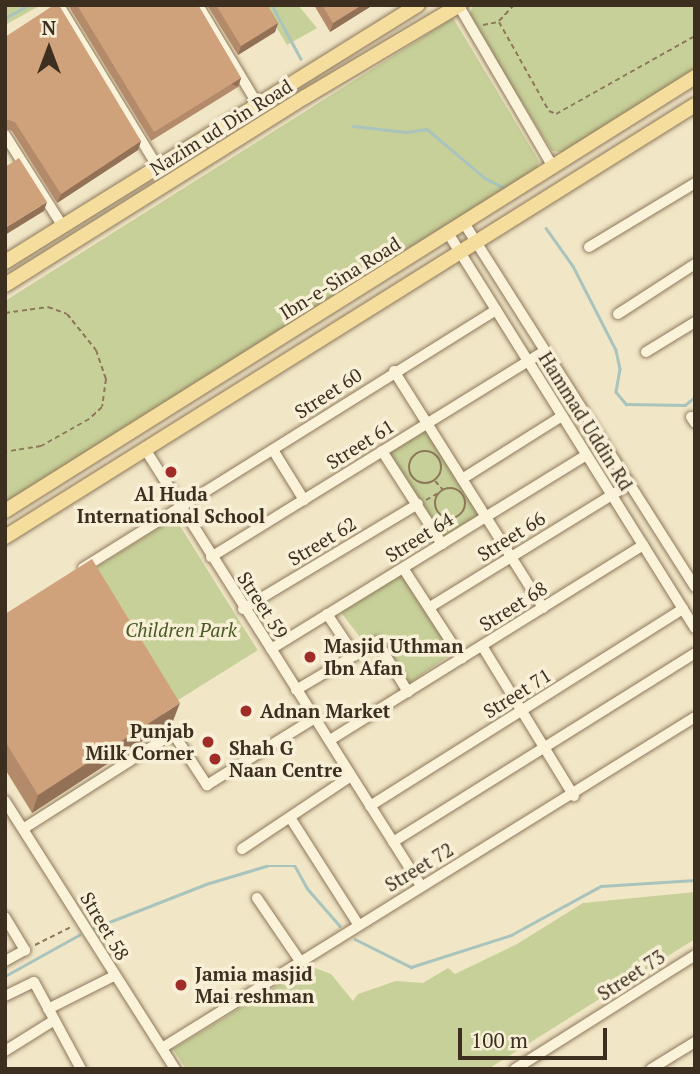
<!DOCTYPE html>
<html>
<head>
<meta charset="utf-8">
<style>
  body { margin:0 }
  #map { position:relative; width:700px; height:1074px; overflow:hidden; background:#f1e6c6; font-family:"PT Serif",serif }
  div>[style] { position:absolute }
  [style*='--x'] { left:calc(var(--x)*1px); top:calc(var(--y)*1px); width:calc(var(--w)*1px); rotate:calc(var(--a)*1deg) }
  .green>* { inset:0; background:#c7d099; transform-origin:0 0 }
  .stream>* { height:2.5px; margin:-1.25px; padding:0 1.25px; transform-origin:1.25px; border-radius:1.25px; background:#a8c4bd }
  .path>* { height:2px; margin-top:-1px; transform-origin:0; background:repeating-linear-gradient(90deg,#8d785b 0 5px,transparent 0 8.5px) }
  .path>.ring { margin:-1px; padding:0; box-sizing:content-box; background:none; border:2px solid #8d785b; border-radius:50% }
  .roads { filter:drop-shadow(0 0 2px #8d785b) drop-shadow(0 0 2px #8d785b) }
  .minor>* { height:10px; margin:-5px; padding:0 5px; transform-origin:5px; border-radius:5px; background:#fbf2da }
  .major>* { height:14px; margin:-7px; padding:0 7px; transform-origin:7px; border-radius:7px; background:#f5dd9d }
  .wall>* { inset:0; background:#b38b6a }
  .shaded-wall>* { inset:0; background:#927156; transform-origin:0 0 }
  .building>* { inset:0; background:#d0a27b }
  .dots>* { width:19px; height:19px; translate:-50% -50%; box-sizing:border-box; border:4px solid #f8efd7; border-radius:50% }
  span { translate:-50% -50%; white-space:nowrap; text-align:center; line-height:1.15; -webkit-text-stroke:7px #f8efd7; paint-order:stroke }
  .street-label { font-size:19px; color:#3d2f1f }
  .poi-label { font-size:19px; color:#3d2f1f; font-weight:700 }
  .left { translate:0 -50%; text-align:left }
  .right { translate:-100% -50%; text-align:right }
  .park-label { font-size:19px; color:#4a5a25; font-style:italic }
  .frame { position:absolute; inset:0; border:7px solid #3d2f1f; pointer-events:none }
  .north { position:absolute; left:14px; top:14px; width:70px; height:70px; -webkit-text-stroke:5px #f8efd7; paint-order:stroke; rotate:0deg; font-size:19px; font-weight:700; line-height:28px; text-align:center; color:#3d2f1f }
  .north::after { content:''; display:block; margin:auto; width:24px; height:32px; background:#3d2f1f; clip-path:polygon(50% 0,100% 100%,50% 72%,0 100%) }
  .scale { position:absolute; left:458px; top:1028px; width:149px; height:32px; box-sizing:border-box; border:4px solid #3d2f1f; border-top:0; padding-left:9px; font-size:21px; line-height:24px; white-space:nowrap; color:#3d2f1f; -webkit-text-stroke:5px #f8efd7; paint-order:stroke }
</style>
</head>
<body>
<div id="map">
  <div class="green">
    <div style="clip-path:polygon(5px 5px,41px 5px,5px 25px)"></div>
    <div style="clip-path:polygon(263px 5px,298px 5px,317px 28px,287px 45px)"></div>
    <div style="clip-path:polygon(473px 5px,695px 5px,695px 69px,564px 152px,552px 151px,469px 17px)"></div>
    <div style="clip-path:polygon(453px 18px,539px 161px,536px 171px,5px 505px,5px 301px)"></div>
    <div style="left:427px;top:426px;width:103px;height:47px;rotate:58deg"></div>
    <div style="left:175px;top:518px;width:156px;height:107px;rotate:58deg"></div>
    <div style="clip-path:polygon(402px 572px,454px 652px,407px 685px,378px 640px,366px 645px,340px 611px)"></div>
    <div style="clip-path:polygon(695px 892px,695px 939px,488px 1069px,186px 1069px,173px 1049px,309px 966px,331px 974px,353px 1001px,358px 994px,396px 981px,423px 983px,448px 968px,455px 974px,517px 944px,583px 903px)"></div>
  </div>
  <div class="stream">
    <div style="--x:272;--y:5;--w:61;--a:61.8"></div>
    <div style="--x:5;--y:18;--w:26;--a:-29"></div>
    <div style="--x:353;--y:126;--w:53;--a:6.5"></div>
    <div style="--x:406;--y:132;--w:21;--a:-8"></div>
    <div style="--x:427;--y:129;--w:76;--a:40.2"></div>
    <div style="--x:485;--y:178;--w:22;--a:27"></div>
    <div style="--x:546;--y:228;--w:47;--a:54.6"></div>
    <div style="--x:573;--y:266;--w:94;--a:62.9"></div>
    <div style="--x:616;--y:350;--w:19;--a:78"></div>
    <div style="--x:620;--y:369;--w:23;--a:100"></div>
    <div style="--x:616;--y:392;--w:16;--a:50"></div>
    <div style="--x:626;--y:404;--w:59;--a:1"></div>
    <div style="--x:685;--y:405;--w:13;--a:-39"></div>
    <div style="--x:94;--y:928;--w:120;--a:-21.4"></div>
    <div style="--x:206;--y:884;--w:63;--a:-16.7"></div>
    <div style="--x:266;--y:866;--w:29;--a:0"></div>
    <div style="--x:295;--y:866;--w:25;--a:61"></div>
    <div style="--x:307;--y:888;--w:50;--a:49"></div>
    <div style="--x:355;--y:939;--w:63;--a:26.6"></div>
    <div style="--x:411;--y:967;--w:105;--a:-17.7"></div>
    <div style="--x:511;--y:935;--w:102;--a:-28.6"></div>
    <div style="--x:601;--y:886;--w:94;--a:-3.7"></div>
    <div style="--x:5;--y:976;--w:85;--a:-29"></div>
  </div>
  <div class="path">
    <div style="--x:499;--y:21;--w:22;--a:-47"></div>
    <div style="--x:499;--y:22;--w:102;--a:60.7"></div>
    <div style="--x:549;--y:111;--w:8;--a:23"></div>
    <div style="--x:556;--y:114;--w:159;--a:-29.3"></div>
    <div style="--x:483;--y:25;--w:15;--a:-11"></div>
    <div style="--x:5;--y:313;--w:43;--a:-7.9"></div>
    <div style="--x:48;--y:307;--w:20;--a:20"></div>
    <div style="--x:67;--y:314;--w:46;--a:51.1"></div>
    <div style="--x:96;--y:350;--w:31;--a:71"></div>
    <div style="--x:106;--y:379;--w:28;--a:98"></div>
    <div style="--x:102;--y:407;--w:18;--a:137"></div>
    <div style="--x:89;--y:419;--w:55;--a:150.6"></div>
    <div style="--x:41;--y:446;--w:36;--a:171"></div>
    <div class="ring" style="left:409px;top:451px;width:30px;height:30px"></div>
    <div style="--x:435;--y:481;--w:12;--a:48"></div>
    <div class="ring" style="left:435px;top:488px;width:28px;height:28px"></div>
    <div style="--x:426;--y:500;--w:13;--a:-29"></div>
    <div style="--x:35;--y:945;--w:40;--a:-26.6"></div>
  </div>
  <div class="roads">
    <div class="minor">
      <div style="--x:198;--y:5;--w:114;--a:59"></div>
      <div style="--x:459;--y:6;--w:186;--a:59.7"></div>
      <div style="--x:60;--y:7;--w:186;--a:58.6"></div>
      <div style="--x:5;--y:135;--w:107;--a:57.7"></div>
      <div style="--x:464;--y:223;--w:431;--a:57.6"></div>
      <div style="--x:448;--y:233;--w:466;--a:58"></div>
      <div style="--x:589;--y:247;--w:124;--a:-31.1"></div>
      <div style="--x:618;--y:314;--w:92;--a:-33"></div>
      <div style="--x:646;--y:352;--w:57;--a:-31.5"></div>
      <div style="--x:394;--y:371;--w:280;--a:57.8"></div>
      <div style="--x:691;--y:417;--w:7;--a:56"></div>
      <div style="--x:145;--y:449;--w:517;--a:57.72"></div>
      <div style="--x:273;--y:450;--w:59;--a:58.2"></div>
      <div style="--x:382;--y:451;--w:111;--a:57.2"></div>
      <div style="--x:462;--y:479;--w:118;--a:-32.2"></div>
      <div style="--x:211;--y:557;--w:392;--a:-31.7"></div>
      <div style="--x:83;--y:568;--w:487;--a:-32"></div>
      <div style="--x:403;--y:568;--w:108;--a:57"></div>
      <div style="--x:430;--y:607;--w:235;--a:-31.6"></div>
      <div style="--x:243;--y:609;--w:204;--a:-31"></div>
      <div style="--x:327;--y:614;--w:50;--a:56.3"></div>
      <div style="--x:482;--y:646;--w:176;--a:58.5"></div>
      <div style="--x:271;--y:649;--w:370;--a:-31.6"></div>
      <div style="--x:296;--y:690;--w:94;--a:-30.7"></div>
      <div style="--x:377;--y:642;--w:59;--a:58.2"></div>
      <div style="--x:330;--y:740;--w:369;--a:-31.9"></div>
      <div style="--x:5;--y:801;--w:317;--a:57.6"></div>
      <div style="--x:370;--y:806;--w:370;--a:-32.2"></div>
      <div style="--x:291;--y:819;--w:125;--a:57.5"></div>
      <div style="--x:26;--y:827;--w:169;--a:-32.5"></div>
      <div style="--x:169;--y:736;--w:6;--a:0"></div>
      <div style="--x:175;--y:736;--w:59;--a:56.9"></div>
      <div style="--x:207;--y:785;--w:127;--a:-31.8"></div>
      <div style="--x:393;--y:842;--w:356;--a:-32"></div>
      <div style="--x:242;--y:849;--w:131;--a:-33.8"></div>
      <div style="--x:257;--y:898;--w:76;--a:55.7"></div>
      <div style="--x:5;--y:917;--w:39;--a:59"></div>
      <div style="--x:25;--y:950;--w:23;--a:151"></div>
      <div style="--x:5;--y:996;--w:32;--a:-26"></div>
      <div style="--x:34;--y:982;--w:99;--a:61.6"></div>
      <div style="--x:48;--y:1009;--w:74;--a:-26.6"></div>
      <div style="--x:162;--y:1048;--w:627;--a:-31.84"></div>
      <div style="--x:5;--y:1051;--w:57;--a:-32"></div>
      <div style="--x:515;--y:1069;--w:213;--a:-32.3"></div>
      <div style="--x:651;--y:1069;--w:52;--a:-31.5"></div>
    </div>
    <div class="major">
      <div style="--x:5;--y:262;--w:486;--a:-31.9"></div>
      <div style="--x:5;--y:285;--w:354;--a:-32.1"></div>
      <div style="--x:305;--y:97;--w:180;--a:-30.7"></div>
      <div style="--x:5;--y:511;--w:815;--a:-32.17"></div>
      <div style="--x:5;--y:537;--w:814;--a:-32.05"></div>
    </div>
  </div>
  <div class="wall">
    <div style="clip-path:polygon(68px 5px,198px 5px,241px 78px,238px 87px,151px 141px)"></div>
    <div style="clip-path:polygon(207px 5px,267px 5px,278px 23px,275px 32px,238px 55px)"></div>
    <div style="clip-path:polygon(314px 5px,373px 5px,330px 32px)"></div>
    <div style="clip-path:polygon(5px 37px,141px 141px,138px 150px,57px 203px,12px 131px,5px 129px)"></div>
    <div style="clip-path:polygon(5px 614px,173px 721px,32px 813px,5px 769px)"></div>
  </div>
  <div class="shaded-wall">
    <div style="clip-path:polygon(362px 5px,373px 5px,330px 32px,333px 23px)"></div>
    <div style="clip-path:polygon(278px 23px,275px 32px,238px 55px,241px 46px)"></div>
    <div style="left:241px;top:78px;width:9px;height:102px;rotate:108deg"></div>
    <div style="clip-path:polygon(141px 141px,138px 150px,57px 203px,61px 194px)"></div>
    <div style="clip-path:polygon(47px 202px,44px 211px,5px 235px,5px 228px)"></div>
    <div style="clip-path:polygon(180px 703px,173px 721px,32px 813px,38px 795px)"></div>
  </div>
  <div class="building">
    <div style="clip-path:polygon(54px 5px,59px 5px,141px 141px,61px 194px,15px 122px,5px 119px,5px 37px)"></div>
    <div style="clip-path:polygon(77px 5px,198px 5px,241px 78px,154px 132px)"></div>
    <div style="clip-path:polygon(216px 5px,267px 5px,278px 23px,241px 46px)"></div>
    <div style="clip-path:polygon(322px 5px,362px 5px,333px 23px)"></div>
    <div style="clip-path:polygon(19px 158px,47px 202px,5px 228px,5px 167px)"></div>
    <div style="clip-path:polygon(92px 559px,180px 703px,38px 795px,5px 741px,5px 614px)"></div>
  </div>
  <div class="dots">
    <div style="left:171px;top:472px;background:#a02c27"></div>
    <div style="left:310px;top:657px;background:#a02c27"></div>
    <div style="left:246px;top:711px;background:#a02c27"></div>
    <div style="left:208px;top:742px;background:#a02c27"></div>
    <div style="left:215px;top:759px;background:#a02c27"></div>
    <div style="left:181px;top:985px;background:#a02c27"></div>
  </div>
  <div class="street-label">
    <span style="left:221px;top:127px;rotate:-32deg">Nazim ud Din Road</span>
    <span style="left:340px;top:278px;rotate:-32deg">Ibn-e-Sina Road</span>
    <span style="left:328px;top:393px;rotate:-33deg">Street 60</span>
    <span style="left:586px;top:421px;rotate:58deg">Hammad Uddin Rd</span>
    <span style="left:360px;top:444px;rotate:-32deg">Street 61</span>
    <span style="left:511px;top:536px;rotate:-32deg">Street 66</span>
    <span style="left:419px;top:537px;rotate:-32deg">Street 64</span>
    <span style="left:322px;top:541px;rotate:-31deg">Street 62</span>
    <span style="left:263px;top:605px;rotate:57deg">Street 59</span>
    <span style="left:513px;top:606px;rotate:-32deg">Street 68</span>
    <span style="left:517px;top:693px;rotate:-32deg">Street 71</span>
    <span style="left:419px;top:867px;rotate:-31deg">Street 72</span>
    <span style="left:105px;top:926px;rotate:59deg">Street 58</span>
    <span style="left:631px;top:975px;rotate:-33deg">Street 73</span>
  </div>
  <div class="poi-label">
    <span style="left:171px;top:505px">Al Huda<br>International School</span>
    <span class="left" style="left:324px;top:657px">Masjid Uthman<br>Ibn Afan</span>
    <span class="left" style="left:260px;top:711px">Adnan Market</span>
    <span class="right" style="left:194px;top:742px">Punjab<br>Milk Corner</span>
    <span class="left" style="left:229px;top:759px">Shah G<br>Naan Centre</span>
    <span class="left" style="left:195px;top:985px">Jamia masjid<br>Mai reshman</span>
  </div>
  <div class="park-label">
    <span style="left:181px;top:630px">Children Park</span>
  </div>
  <div class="frame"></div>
  <div class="north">N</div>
  <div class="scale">100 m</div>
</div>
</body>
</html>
